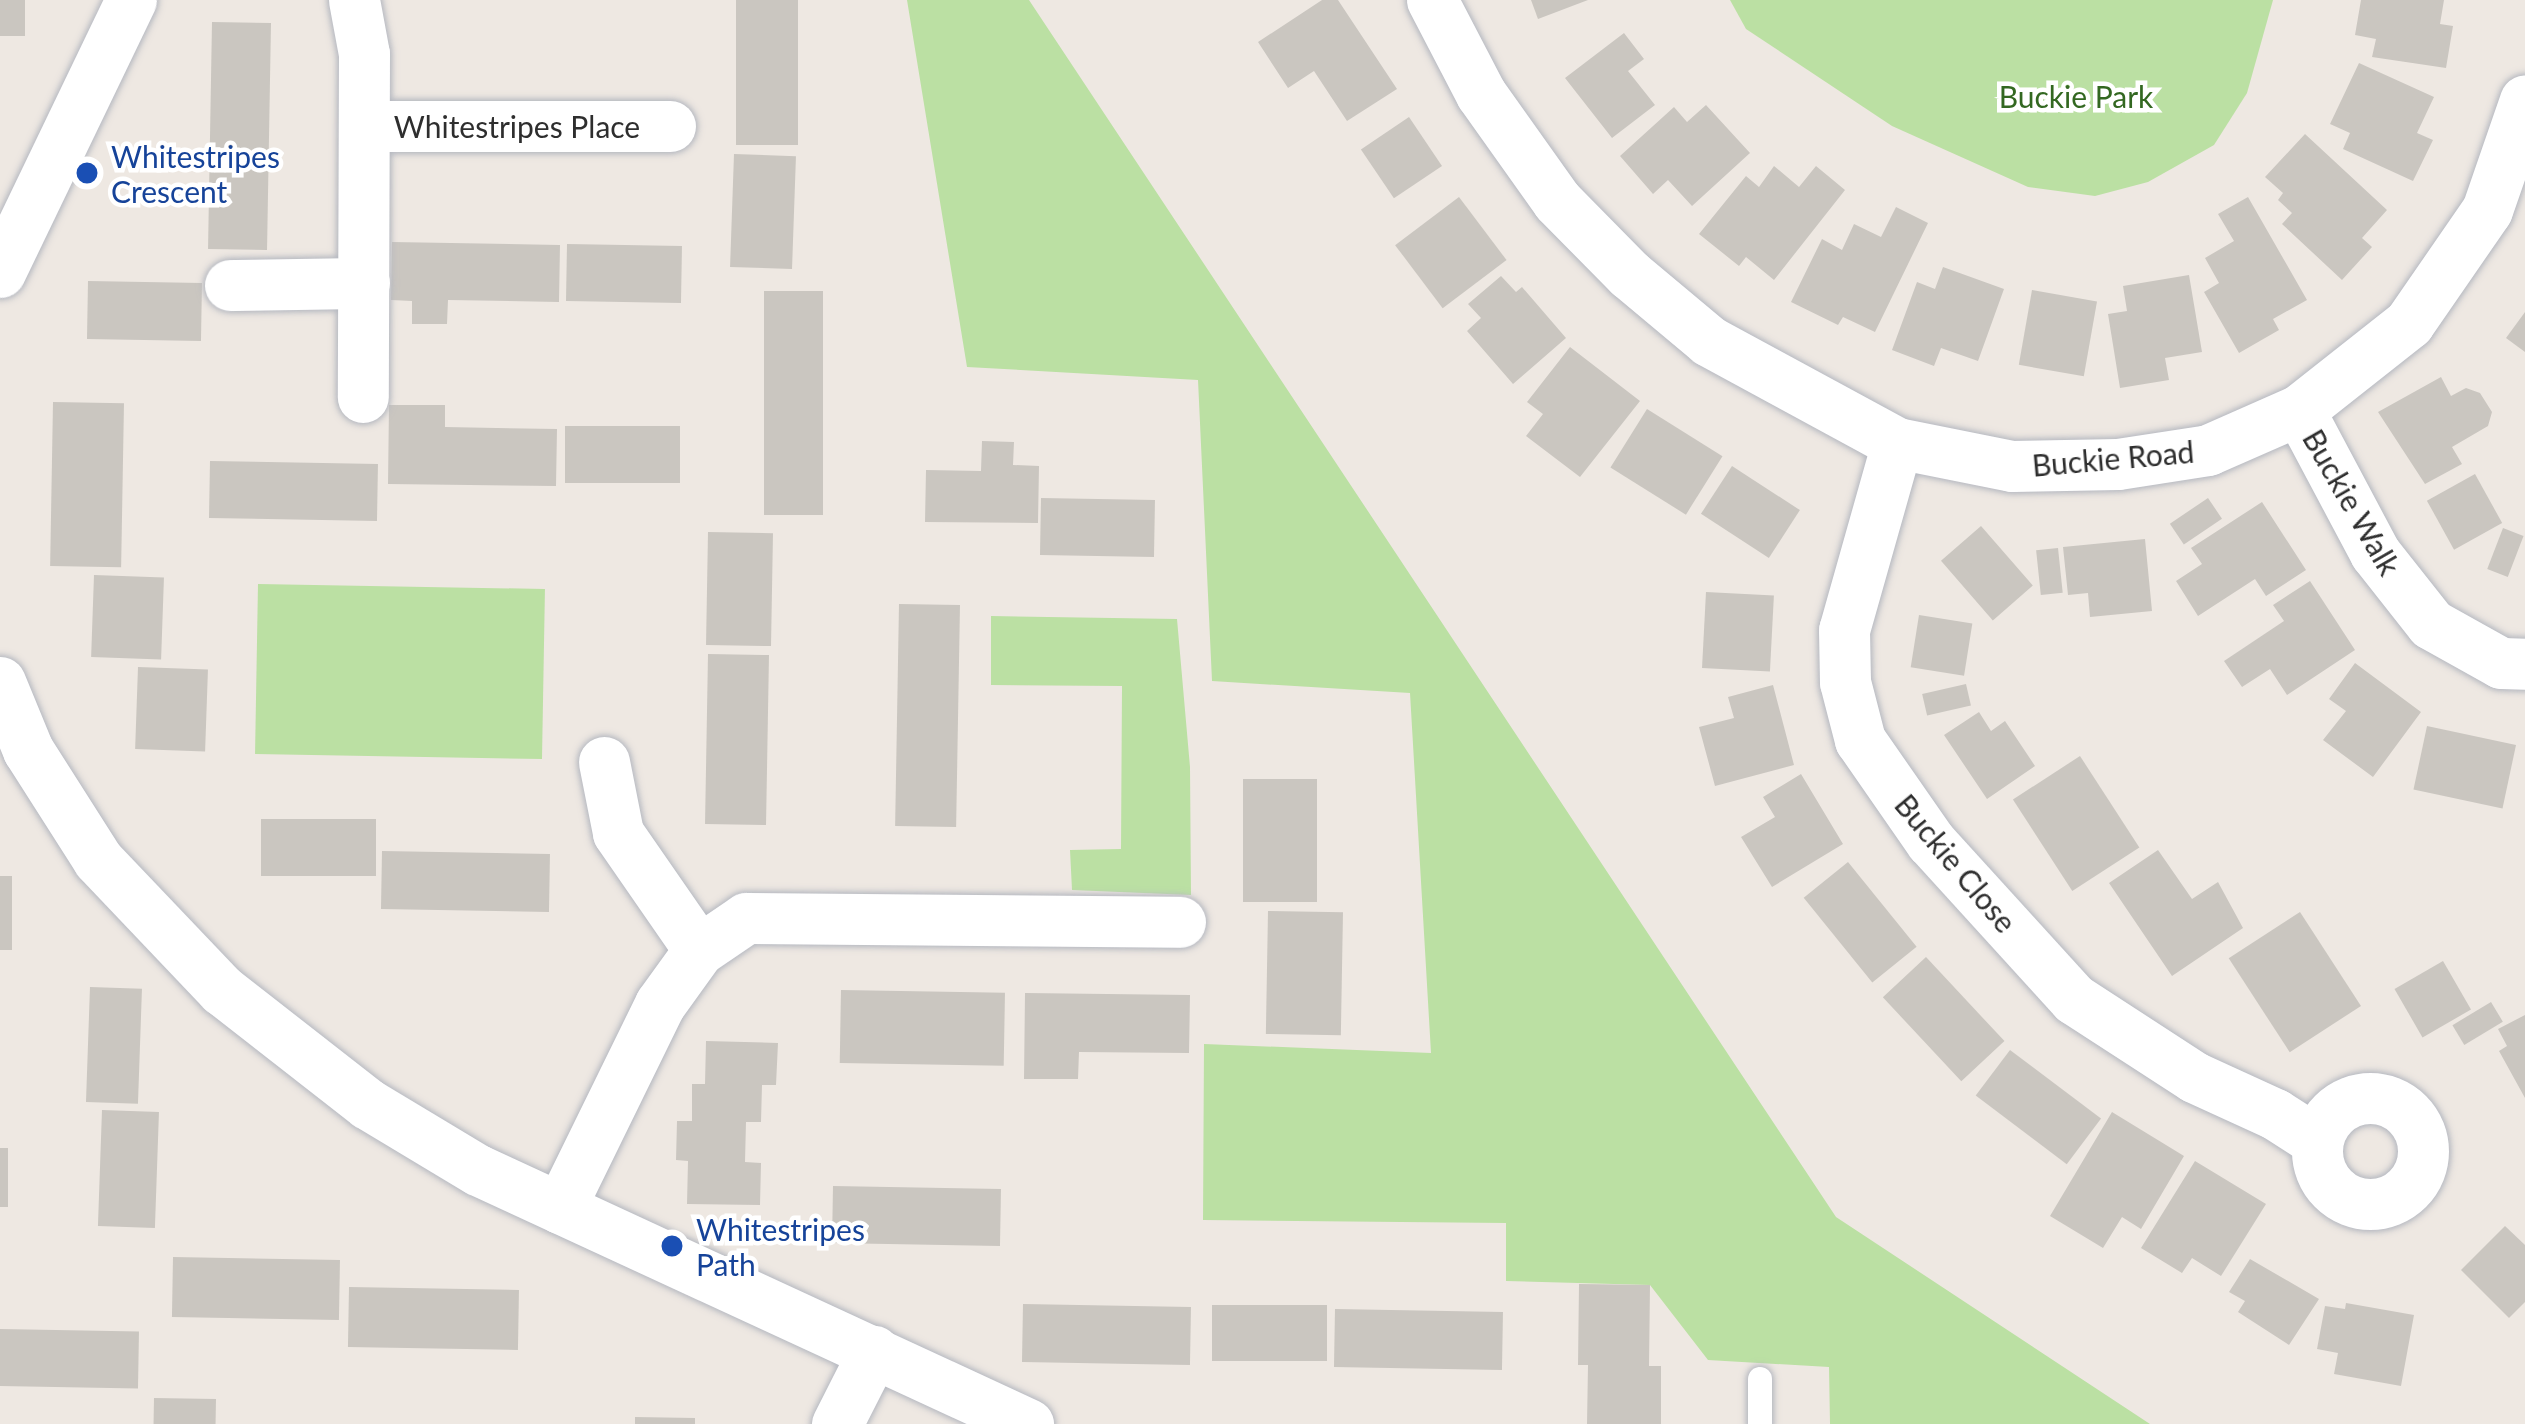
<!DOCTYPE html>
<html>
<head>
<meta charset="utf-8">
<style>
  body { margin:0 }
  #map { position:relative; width:2525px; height:1424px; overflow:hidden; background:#eee8e2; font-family:Lato,sans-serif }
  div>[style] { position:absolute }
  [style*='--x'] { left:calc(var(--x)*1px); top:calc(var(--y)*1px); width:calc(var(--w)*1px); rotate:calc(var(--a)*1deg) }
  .green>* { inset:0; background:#bbe0a3; transform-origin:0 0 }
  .building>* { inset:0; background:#cac6c0; transform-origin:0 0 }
  .roads { filter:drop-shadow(0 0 3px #b5b8c0) drop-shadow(0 0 3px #b5b8c0) }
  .lane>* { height:24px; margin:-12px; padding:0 12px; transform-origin:12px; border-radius:12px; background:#fff }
  .street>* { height:51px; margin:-25.5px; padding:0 25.5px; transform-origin:25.5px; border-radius:25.5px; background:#fff }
  .street>.ring { margin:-25.5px; padding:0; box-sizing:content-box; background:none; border:51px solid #fff; border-radius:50% }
  .dots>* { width:33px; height:33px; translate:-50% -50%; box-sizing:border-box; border:6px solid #fff; border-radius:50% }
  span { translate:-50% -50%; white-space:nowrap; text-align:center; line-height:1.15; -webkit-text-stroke:9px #fff; paint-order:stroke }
  .park-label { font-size:30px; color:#336821 }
  .street-label { font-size:30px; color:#2e2e2e }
  .transit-label { font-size:30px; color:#164399 }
  .left { translate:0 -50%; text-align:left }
</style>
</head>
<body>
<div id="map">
  <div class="green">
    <div style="clip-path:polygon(907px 0,1029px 0,1836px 1217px,2150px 1424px,1830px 1424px,1829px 1367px,1708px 1360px,1650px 1285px,1506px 1281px,1506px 1223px,1203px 1220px,1204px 1044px,1431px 1053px,1410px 693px,1212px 681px,1198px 380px,967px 367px)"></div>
    <div style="clip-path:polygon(1730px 0,2273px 0,2247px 93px,2214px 145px,2148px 182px,2095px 196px,2028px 187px,1892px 126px,1746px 29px)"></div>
    <div style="left:258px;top:584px;width:287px;height:170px;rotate:1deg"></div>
    <div style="clip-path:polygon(991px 616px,1177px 619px,1190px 767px,1191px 895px,1072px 890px,1070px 850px,1121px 849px,1122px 686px,991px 685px)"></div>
  </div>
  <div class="building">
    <div style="left:0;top:0;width:25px;height:36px"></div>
    <div style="left:736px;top:0;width:62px;height:145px"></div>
    <div style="clip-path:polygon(1322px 0,1338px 0,1397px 89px,1347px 121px,1314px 71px,1288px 88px,1258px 42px)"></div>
    <div style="clip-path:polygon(1531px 0,1588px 0,1538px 19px)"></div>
    <div style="clip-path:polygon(2361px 0,2444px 0,2440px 24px,2453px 26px,2446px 68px,2372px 57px,2376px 39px,2355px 35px)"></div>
    <div style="left:212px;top:22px;width:59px;height:227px;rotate:1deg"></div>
    <div style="clip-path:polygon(1624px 33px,1644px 59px,1628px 71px,1655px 105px,1612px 138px,1565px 78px)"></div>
    <div style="clip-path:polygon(2359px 63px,2434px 97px,2417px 133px,2433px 140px,2413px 181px,2343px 149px,2350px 133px,2330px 124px)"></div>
    <div style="clip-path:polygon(1706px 105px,1750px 153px,1692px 206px,1668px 180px,1653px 194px,1620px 156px,1674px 107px,1687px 122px)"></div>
    <div style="left:1409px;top:117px;width:59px;height:58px;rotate:56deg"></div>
    <div style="clip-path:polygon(2305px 134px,2387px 210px,2362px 238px,2372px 247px,2342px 280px,2282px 224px,2292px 213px,2278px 200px,2283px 193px,2265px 177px)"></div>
    <div style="left:734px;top:154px;width:62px;height:113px;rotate:2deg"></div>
    <div style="clip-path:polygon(1774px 166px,1799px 187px,1816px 166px,1845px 190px,1774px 280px,1746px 257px,1739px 266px,1699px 234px,1746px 176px,1759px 187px)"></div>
    <div style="left:1459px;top:197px;width:79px;height:80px;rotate:53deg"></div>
    <div style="clip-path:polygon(2248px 197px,2307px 300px,2273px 319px,2279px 330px,2239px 353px,2204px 292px,2219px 283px,2205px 258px,2234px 241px,2218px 214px)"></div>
    <div style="clip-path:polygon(1896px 207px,1928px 223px,1875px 332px,1843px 317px,1838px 325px,1791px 302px,1822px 239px,1842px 250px,1854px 224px,1881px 237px)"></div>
    <div style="clip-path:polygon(392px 242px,560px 245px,559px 302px,448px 300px,447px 324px,412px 324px,412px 301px,391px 300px)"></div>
    <div style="left:567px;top:244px;width:115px;height:57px;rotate:1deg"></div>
    <div style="clip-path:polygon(1943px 267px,2004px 289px,1978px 361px,1941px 348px,1934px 366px,1892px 350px,1917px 282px,1935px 289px)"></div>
    <div style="clip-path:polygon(2189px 275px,2202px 352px,2165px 358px,2169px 380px,2120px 388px,2108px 314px,2127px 311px,2123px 286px)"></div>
    <div style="clip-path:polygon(1501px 276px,1516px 292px,1522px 287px,1566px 338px,1513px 384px,1467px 331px,1481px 318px,1468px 304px)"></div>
    <div style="left:88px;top:281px;width:114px;height:58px;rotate:1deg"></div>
    <div style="left:2032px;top:290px;width:66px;height:76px;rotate:10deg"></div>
    <div style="left:764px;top:291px;width:59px;height:224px"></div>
    <div style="clip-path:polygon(2525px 312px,2525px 352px,2506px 338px)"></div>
    <div style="clip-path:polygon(1570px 347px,1640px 401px,1580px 477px,1526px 436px,1543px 414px,1527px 402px)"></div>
    <div style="clip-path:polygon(2441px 377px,2451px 396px,2466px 388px,2480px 393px,2492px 412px,2488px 426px,2452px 447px,2462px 464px,2425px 484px,2378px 412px)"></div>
    <div style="left:53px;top:402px;width:71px;height:164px;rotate:1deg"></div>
    <div style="clip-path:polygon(389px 405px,445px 405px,445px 427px,557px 429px,556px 486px,388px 484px)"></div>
    <div style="left:1647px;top:409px;width:89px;height:69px;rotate:32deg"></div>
    <div style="left:565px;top:426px;width:115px;height:57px"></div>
    <div style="clip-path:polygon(982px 441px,1014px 442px,1013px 465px,1039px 466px,1038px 523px,925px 522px,926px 470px,981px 471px)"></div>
    <div style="left:210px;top:461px;width:168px;height:57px;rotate:1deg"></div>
    <div style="left:1732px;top:466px;width:81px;height:57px;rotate:33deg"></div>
    <div style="left:2475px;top:474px;width:56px;height:55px;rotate:61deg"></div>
    <div style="left:1041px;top:498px;width:114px;height:57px;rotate:1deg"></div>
    <div style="left:2208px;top:498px;width:25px;height:46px;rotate:56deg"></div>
    <div style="clip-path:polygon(2262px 502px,2306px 570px,2266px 596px,2255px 579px,2198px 616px,2176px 581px,2202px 564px,2191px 548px)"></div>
    <div style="left:1981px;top:526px;width:79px;height:53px;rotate:49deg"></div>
    <div style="left:2503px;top:528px;width:22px;height:44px;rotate:21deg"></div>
    <div style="left:708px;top:532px;width:65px;height:113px;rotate:1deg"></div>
    <div style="clip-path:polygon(2145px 539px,2152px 611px,2090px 617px,2088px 593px,2068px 595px,2063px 547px)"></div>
    <div style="left:2058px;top:548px;width:45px;height:22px;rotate:84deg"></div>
    <div style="left:94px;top:575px;width:70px;height:82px;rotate:2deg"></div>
    <div style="clip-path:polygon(2310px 581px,2355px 650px,2287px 695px,2270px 669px,2242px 687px,2224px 661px,2284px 621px,2273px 605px)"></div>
    <div style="left:1706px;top:592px;width:68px;height:76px;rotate:3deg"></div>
    <div style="left:899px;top:604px;width:61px;height:222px;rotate:1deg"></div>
    <div style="left:1919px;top:615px;width:54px;height:53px;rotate:9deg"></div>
    <div style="left:708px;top:654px;width:61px;height:170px;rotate:1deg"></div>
    <div style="clip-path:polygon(2355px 663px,2421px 712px,2373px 777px,2323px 740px,2346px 711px,2329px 699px)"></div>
    <div style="left:138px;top:667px;width:70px;height:82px;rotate:2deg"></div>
    <div style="left:1966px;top:684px;width:22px;height:45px;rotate:77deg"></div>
    <div style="clip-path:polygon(1773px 685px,1794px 765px,1715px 786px,1699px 727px,1734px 718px,1728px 697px)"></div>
    <div style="clip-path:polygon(1979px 712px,1991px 731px,2005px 721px,2035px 766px,1987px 799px,1944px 735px)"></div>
    <div style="left:2427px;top:726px;width:91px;height:65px;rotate:12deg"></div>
    <div style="left:2080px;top:756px;width:109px;height:80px;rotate:57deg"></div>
    <div style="clip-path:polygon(1801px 774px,1843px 844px,1772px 887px,1741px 837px,1775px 817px,1763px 797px)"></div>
    <div style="left:1243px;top:779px;width:74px;height:123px"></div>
    <div style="left:261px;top:819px;width:115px;height:57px"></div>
    <div style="clip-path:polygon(2158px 850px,2192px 899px,2218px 882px,2243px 928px,2172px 976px,2109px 883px)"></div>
    <div style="left:382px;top:851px;width:168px;height:58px;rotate:1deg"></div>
    <div style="left:1848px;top:862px;width:109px;height:57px;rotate:51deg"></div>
    <div style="left:0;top:876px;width:12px;height:74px"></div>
    <div style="left:1268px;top:911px;width:75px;height:123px;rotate:1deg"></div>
    <div style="left:2300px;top:912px;width:112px;height:85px;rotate:57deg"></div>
    <div style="left:1926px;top:957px;width:115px;height:59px;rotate:47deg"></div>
    <div style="left:2443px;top:961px;width:56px;height:56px;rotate:60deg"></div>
    <div style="left:90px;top:987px;width:52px;height:115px;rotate:2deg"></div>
    <div style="left:841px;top:990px;width:164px;height:73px;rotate:1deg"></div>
    <div style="clip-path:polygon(1025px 993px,1190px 995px,1189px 1053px,1079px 1052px,1078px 1079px,1024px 1079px)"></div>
    <div style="left:2491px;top:1002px;width:23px;height:45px;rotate:59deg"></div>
    <div style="clip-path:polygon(2525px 1015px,2525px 1098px,2499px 1051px,2507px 1046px,2498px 1029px)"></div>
    <div style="clip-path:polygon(706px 1041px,778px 1043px,776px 1085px,762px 1085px,761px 1122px,746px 1122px,745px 1162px,761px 1163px,760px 1205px,687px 1204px,688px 1161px,676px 1160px,677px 1121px,692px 1121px,692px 1084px,705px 1084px)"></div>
    <div style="left:2010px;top:1050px;width:114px;height:57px;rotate:37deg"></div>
    <div style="left:102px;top:1110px;width:57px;height:116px;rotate:2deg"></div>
    <div style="clip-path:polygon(2112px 1112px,2184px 1156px,2141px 1229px,2122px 1217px,2103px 1248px,2050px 1216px)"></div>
    <div style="left:0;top:1148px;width:8px;height:59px"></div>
    <div style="clip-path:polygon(2195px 1161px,2266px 1204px,2221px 1276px,2192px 1258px,2182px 1273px,2141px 1248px)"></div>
    <div style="left:833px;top:1186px;width:168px;height:57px;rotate:1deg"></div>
    <div style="clip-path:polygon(2505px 1226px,2525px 1245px,2525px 1302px,2509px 1318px,2461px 1270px)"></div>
    <div style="left:173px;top:1257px;width:167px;height:60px;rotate:1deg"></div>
    <div style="clip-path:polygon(2250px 1259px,2319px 1299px,2289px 1345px,2238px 1312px,2245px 1301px,2229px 1292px)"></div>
    <div style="clip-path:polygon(1579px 1284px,1650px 1285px,1649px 1366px,1661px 1366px,1661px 1424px,1587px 1424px,1588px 1365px,1578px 1365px)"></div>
    <div style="left:349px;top:1287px;width:170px;height:60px;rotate:1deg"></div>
    <div style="clip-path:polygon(2346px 1303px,2414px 1315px,2401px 1386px,2334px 1374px,2338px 1353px,2317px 1349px,2325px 1306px,2345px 1309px)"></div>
    <div style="left:1023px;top:1304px;width:168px;height:58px;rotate:1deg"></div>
    <div style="left:1212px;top:1305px;width:115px;height:56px"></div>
    <div style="left:1335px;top:1309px;width:168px;height:58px;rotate:1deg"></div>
    <div style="left:0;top:1329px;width:139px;height:57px;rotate:1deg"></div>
    <div style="left:154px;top:1398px;width:62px;height:26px;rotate:1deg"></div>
    <div style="clip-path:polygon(635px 1417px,695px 1418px,695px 1424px,635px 1424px)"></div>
  </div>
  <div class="roads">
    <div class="lane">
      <div style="--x:1760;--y:1424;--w:45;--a:-90"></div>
    </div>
    <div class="street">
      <div style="--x:354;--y:0;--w:55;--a:79.5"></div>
      <div style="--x:364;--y:54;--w:343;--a:90.2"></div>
      <div style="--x:1432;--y:0;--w:106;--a:62.5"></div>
      <div style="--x:1481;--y:94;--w:131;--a:54.6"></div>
      <div style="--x:1557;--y:201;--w:103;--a:45.4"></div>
      <div style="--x:1629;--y:274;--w:104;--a:39.9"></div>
      <div style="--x:1709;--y:341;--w:214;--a:28.5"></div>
      <div style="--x:1897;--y:443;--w:117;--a:11.3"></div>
      <div style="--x:2012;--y:466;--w:106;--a:-1.1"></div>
      <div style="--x:2118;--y:464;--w:91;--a:-8.8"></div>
      <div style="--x:2208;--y:450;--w:99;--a:-23.7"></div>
      <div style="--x:2299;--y:410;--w:140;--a:-38.3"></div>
      <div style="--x:2409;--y:323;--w:137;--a:-55.4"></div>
      <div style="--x:2487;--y:210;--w:116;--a:-70.9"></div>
      <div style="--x:364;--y:126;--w:306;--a:0"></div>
      <div style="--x:0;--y:272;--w:302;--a:-64.3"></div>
      <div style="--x:230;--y:285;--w:134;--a:-0.9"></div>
      <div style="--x:2299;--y:410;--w:162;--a:62"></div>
      <div style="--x:2375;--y:553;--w:90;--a:51.7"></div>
      <div style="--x:2431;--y:624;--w:80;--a:29.1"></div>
      <div style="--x:2501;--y:663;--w:24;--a:2"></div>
      <div style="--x:1897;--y:443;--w:194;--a:105.8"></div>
      <div style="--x:1844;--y:630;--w:52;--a:88.9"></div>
      <div style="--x:1845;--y:682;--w:60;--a:75.5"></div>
      <div style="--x:1860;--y:740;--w:124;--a:55.2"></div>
      <div style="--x:1931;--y:842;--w:212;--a:47.7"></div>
      <div style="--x:2074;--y:999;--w:143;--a:33"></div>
      <div style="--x:2194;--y:1077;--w:89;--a:24.6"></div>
      <div style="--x:2275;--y:1114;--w:50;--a:32.7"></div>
      <div style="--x:0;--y:682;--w:74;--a:67.6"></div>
      <div style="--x:28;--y:750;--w:130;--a:57.5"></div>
      <div style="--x:98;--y:860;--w:180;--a:46.4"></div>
      <div style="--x:222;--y:990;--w:185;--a:38"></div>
      <div style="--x:368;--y:1104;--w:128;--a:31"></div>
      <div style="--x:478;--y:1170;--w:606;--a:24.79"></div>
      <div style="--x:604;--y:762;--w:72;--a:78.8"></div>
      <div style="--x:618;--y:833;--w:142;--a:55.3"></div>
      <div class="ring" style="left:2317px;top:1098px;width:55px;height:55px"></div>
      <div style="--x:560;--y:1208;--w:227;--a:-63.9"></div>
      <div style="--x:660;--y:1004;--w:67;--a:-54.2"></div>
      <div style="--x:699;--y:950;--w:57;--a:-34.2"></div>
      <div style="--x:746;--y:918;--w:434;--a:0.5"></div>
      <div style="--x:837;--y:1424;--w:82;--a:-63.1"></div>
    </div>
  </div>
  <div class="dots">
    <div style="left:87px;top:173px;background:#1a4fb4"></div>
    <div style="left:672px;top:1246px;background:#1a4fb4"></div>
  </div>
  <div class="park-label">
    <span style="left:2076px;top:96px">Buckie Park</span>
  </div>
  <div class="street-label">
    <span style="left:517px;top:126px">Whitestripes Place</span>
    <span style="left:2113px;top:458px;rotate:-5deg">Buckie Road</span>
    <span style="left:2352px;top:502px;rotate:60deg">Buckie Walk</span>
    <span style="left:1956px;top:863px;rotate:50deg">Buckie Close</span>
  </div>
  <div class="transit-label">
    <span class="left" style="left:111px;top:173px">Whitestripes<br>Crescent</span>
    <span class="left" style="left:696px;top:1246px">Whitestripes<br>Path</span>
  </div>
</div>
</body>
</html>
